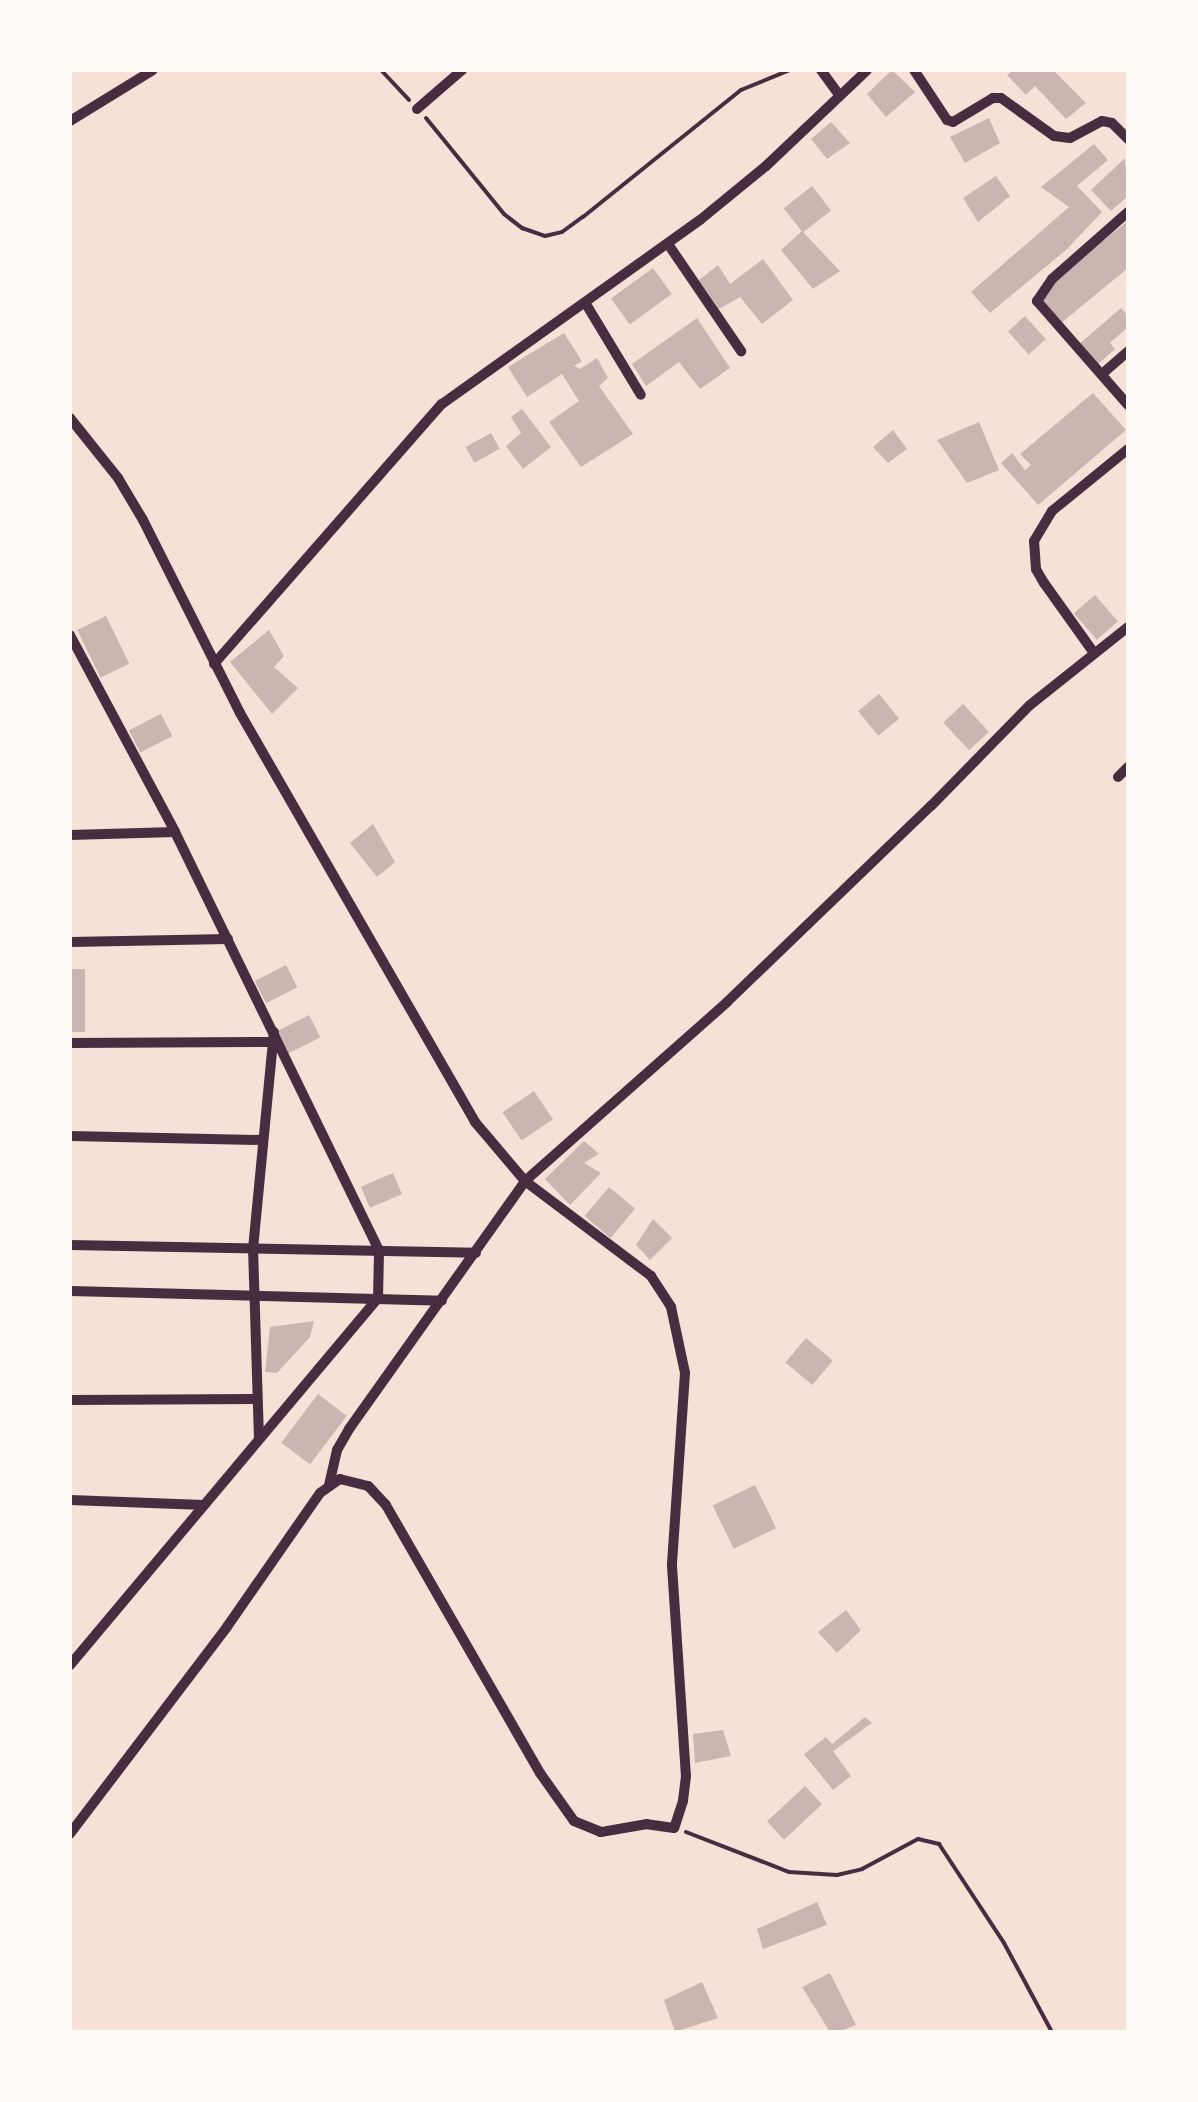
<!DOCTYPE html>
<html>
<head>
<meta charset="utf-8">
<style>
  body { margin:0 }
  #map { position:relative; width:1198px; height:2102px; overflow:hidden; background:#f7e1d7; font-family:"DM Sans",sans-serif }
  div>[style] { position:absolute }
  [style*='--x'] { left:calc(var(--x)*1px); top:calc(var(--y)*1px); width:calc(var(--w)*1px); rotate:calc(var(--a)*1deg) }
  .building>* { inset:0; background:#ccb4b1; transform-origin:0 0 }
  .path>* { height:4px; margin:-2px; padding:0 2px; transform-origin:2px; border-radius:2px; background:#4a2c40 }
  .minor>* { height:10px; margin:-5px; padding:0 5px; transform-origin:5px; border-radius:5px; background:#4a2c40 }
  span { translate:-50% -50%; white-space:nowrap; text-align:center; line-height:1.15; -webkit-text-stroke:10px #fffaf5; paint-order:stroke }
  .frame { position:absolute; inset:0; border:72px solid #fffaf5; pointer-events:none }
</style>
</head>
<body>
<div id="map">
  <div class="building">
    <div style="clip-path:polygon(892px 70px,915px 92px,886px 117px,867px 94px)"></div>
    <div style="clip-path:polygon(1014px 70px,1053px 70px,1086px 103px,1066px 119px,1035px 86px,1026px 95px,1007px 75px)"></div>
    <div style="clip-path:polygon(989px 118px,1000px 143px,965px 163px,950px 137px)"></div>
    <div style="clip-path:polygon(831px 122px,850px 143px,827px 159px,811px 139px)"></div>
    <div style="clip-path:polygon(1094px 144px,1108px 160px,1077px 186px,1102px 212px,1066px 250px,990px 313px,971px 292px,1069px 207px,1041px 187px)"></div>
    <div style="clip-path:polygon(1125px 158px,1128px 196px,1111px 211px,1091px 190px)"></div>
    <div style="clip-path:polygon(996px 176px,1010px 196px,978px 222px,963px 198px)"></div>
    <div style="left:812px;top:186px;width:31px;height:36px;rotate:52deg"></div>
    <div style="clip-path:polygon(1128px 221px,1128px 268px,1060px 324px,1041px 301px,1055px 279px)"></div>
    <div style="clip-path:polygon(802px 231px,840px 271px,813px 289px,781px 250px)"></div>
    <div style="clip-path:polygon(763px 259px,793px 300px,762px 324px,740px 297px,719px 309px,699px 280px,718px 265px,730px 284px)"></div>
    <div style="left:653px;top:268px;width:32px;height:52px;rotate:54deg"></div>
    <div style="clip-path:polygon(1121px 308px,1128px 316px,1128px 327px,1110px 343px,1115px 349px,1097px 365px,1078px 345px)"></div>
    <div style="left:1025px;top:316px;width:31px;height:23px;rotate:48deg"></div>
    <div style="clip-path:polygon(697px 318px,730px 368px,700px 389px,679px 362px,646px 386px,632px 364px)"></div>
    <div style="clip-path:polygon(564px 333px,582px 361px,574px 366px,580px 369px,597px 358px,608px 378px,599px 386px,633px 434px,581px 467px,549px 422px,579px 401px,562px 374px,527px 397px,508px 367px)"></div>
    <div style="clip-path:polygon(1093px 393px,1126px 430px,1038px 505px,1001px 463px,1012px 453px,1025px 470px,1031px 465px,1020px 454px)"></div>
    <div style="clip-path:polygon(522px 409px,551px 447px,523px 469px,506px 446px,521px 433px,511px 417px)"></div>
    <div style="clip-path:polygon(979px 422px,999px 470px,967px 483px,937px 440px)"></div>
    <div style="clip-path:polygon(893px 430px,907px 449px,888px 463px,873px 447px)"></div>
    <div style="left:491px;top:433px;width:18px;height:29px;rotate:61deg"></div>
    <div style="left:1095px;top:595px;width:35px;height:28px;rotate:49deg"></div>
    <div style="left:106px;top:616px;width:53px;height:32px;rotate:64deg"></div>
    <div style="clip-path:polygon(269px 630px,284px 656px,274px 667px,298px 688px,272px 714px,230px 662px)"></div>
    <div style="left:879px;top:694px;width:32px;height:27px;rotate:51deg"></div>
    <div style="left:963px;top:704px;width:38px;height:27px;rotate:47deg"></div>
    <div style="left:161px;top:714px;width:25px;height:36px;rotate:63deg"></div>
    <div style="clip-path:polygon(373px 824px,395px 862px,377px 877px,350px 843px)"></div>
    <div style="left:286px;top:965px;width:25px;height:35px;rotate:63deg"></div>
    <div style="left:70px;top:969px;width:15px;height:63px"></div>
    <div style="left:309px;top:1015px;width:25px;height:36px;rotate:63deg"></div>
    <div style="left:534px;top:1091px;width:34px;height:38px;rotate:56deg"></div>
    <div style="clip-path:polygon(584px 1141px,599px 1154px,584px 1163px,601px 1173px,570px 1205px,545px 1179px)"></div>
    <div style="left:393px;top:1173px;width:23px;height:35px;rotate:67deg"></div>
    <div style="left:609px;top:1187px;width:34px;height:38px;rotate:40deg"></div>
    <div style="clip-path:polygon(653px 1219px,672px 1238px,650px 1260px,636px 1245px)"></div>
    <div style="clip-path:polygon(314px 1321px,310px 1337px,277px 1373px,265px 1372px,270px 1327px)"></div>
    <div style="left:806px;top:1338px;width:35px;height:32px;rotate:40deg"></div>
    <div style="left:318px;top:1394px;width:36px;height:61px;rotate:37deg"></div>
    <div style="left:755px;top:1485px;width:48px;height:47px;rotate:64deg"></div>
    <div style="clip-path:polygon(846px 1610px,861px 1630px,837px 1653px,818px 1632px)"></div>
    <div style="clip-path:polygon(865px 1717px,872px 1723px,833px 1751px,851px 1776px,833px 1790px,804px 1754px,826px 1737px,832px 1744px)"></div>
    <div style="clip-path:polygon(723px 1730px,731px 1756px,695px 1763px,693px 1734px)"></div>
    <div style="left:805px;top:1786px;width:25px;height:52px;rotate:47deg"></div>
    <div style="clip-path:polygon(817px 1902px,827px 1925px,763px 1949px,757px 1929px)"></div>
    <div style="clip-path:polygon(830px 1973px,856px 2025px,838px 2032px,830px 2032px,802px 1987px)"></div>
    <div style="clip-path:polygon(702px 1982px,718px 2018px,675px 2032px,664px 2000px)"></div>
  </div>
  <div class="path">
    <div style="--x:381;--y:70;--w:41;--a:47"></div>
    <div style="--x:426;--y:118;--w:124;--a:50.9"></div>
    <div style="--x:504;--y:214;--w:23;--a:38"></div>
    <div style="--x:522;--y:228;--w:24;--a:19"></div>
    <div style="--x:545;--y:236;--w:17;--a:-13"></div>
    <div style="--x:562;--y:232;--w:26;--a:-36"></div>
    <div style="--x:583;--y:217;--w:203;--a:-38.8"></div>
    <div style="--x:741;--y:90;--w:53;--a:-22.2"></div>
    <div style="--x:686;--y:1832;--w:110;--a:21.2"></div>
    <div style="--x:789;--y:1872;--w:48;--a:3.6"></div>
    <div style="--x:837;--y:1875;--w:26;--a:-13"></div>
    <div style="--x:862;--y:1869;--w:64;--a:-28.2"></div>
    <div style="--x:918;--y:1839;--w:22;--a:13"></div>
    <div style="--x:939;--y:1844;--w:118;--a:56.7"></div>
    <div style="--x:1004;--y:1943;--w:101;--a:61.7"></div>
  </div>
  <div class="minor">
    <div style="--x:821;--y:70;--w:32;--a:54"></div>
    <div style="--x:914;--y:70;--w:60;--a:56.6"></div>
    <div style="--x:947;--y:120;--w:6;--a:18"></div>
    <div style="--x:953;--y:122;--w:47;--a:-31"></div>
    <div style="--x:993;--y:98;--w:8;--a:0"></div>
    <div style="--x:1001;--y:98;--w:65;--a:35.6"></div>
    <div style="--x:1054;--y:136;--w:16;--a:7"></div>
    <div style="--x:1070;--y:138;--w:36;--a:-28"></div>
    <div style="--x:1102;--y:121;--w:10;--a:11"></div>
    <div style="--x:1112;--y:123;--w:23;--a:45"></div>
    <div style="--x:417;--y:109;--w:60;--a:-40.9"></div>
    <div style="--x:70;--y:121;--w:97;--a:-31.6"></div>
    <div style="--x:1128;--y:212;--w:101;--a:138.6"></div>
    <div style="--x:1052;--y:279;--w:27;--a:124"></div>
    <div style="--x:1037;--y:301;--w:138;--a:48.8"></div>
    <div style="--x:668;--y:244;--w:130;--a:55.7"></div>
    <div style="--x:586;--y:304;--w:106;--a:58.9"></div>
    <div style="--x:1102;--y:374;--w:35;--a:-41"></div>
    <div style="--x:70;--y:418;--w:77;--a:51.3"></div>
    <div style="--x:118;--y:478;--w:49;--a:59.2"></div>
    <div style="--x:143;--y:520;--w:216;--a:63.3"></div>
    <div style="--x:240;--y:713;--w:472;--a:60.1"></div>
    <div style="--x:475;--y:1122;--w:77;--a:49.7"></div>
    <div style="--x:525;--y:1181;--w:158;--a:37"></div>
    <div style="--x:651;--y:1276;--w:37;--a:57"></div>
    <div style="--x:671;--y:1307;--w:67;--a:78"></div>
    <div style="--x:685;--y:1373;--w:193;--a:93.9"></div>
    <div style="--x:672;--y:1566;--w:210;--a:86.2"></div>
    <div style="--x:686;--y:1776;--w:25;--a:97"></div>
    <div style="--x:683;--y:1801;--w:28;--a:108"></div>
    <div style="--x:674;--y:1828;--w:27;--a:-172"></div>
    <div style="--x:647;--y:1824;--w:47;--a:170.1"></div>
    <div style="--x:601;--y:1832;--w:29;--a:-158"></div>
    <div style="--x:574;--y:1821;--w:59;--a:-125.3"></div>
    <div style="--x:540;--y:1773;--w:309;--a:-119.9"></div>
    <div style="--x:386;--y:1505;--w:26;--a:-133"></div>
    <div style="--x:368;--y:1486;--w:29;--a:-166"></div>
    <div style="--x:340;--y:1479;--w:24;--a:145"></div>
    <div style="--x:320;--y:1493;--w:163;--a:124.8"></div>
    <div style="--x:227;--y:1627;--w:260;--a:127.2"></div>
    <div style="--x:70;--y:635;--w:223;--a:61.9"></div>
    <div style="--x:175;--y:832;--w:466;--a:64"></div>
    <div style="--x:379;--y:1251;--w:47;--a:91.2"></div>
    <div style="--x:378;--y:1298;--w:479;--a:130"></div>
    <div style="--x:1094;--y:653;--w:86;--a:-125.5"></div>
    <div style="--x:1044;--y:583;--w:16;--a:-120"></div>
    <div style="--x:1036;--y:569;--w:28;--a:-94"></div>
    <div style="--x:1034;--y:541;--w:35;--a:-59"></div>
    <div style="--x:1052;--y:511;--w:98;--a:-39.2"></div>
    <div style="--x:214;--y:664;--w:346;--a:-48.8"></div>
    <div style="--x:442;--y:404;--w:317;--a:-35.5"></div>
    <div style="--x:700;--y:220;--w:85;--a:-39.3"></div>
    <div style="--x:766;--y:166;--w:139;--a:-43.5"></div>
    <div style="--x:1118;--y:777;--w:14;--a:-45"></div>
    <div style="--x:70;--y:835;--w:105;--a:-1.6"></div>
    <div style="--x:70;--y:942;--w:158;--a:-1.1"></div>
    <div style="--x:70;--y:1043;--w:203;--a:-0.3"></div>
    <div style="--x:70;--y:1136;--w:193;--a:1.2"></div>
    <div style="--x:70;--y:1245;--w:406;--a:1.1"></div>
    <div style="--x:70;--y:1291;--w:372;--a:1.5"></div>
    <div style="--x:70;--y:1400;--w:187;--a:-0.3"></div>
    <div style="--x:259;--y:1439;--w:190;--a:-91.8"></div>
    <div style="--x:253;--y:1249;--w:218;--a:-84.5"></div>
    <div style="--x:329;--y:1485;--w:36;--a:-77"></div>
    <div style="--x:337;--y:1450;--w:24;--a:-60"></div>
    <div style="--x:349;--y:1429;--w:304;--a:-54.6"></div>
    <div style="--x:525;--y:1181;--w:270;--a:-41.5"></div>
    <div style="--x:727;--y:1002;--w:283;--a:-43.9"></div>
    <div style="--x:931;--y:806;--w:141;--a:-45.6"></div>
    <div style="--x:1030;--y:705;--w:125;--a:-38.5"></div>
    <div style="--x:70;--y:1500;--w:134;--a:2.1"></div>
  </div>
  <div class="frame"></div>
</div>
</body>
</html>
